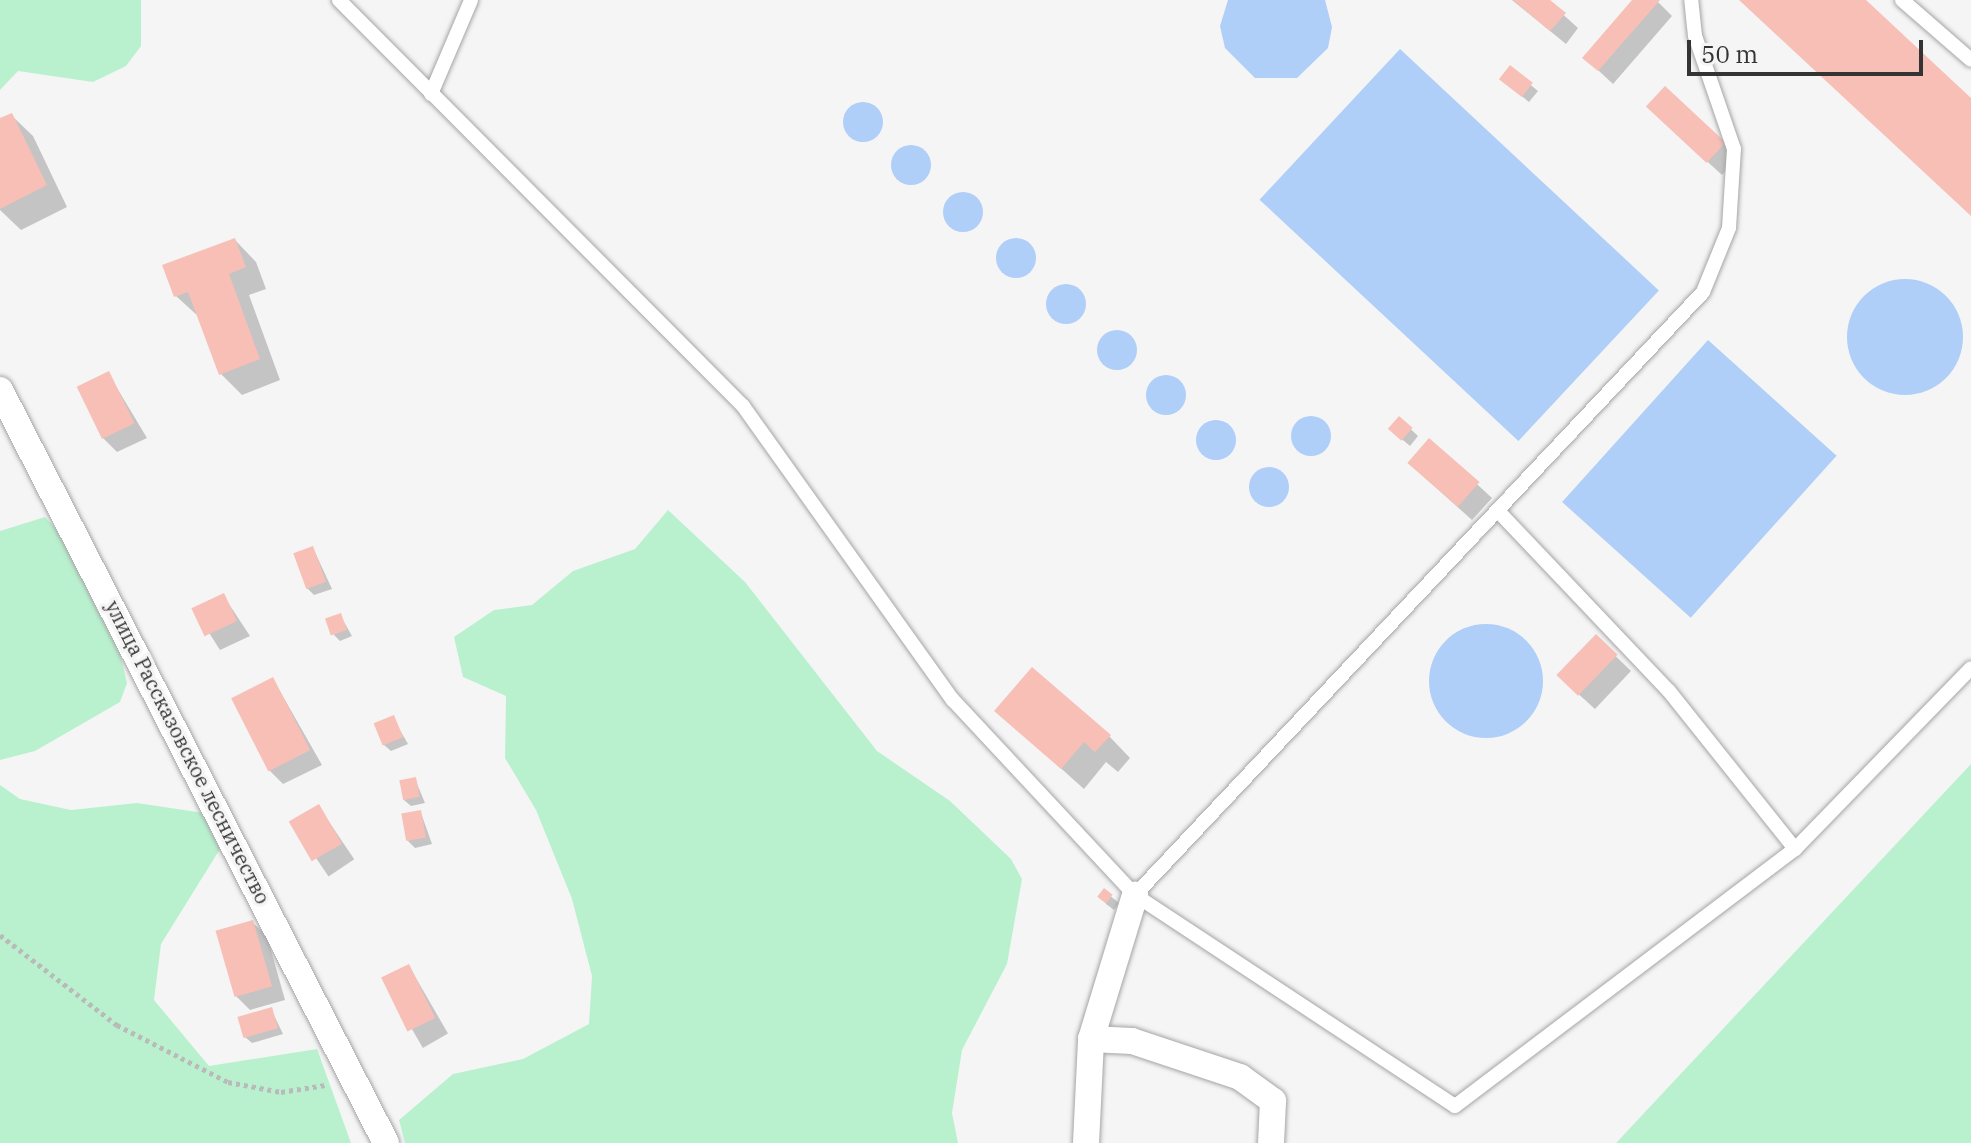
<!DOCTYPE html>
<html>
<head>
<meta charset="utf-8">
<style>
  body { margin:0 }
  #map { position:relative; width:1971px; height:1143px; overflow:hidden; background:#f5f5f6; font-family:"IBM Plex Serif",serif }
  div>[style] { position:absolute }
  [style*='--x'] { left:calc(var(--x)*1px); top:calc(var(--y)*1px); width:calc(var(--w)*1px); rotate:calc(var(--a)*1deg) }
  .green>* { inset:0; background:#b9f1cf }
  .water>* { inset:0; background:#afcef8; transform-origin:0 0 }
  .round { border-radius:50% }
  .shadow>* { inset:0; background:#0003; transform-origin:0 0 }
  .building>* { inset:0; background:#f8bfb6; transform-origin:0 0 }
  .path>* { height:5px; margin-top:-2.5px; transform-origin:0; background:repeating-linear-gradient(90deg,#bababb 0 4px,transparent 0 8px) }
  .roads { filter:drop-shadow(0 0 2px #a5a5a6) drop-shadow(0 0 2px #a5a5a6) }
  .lane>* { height:14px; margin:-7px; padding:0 7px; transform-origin:7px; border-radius:7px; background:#fff }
  .street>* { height:26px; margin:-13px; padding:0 13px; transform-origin:13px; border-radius:13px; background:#fff }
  span { translate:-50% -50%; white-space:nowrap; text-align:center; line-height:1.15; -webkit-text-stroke:7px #f5f5f6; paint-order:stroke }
  .street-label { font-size:20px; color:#343434 }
  .scale { position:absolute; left:1687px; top:40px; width:236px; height:36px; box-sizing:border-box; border:4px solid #343434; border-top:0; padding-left:10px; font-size:24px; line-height:28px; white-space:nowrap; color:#343434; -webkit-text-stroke:6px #f5f5f6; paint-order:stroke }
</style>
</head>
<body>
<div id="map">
  <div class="green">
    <div style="clip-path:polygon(0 0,141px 0,141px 46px,126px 66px,93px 82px,18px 71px,0 90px)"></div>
    <div style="clip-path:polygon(668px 510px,745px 582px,877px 751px,950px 801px,1011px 859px,1022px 879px,1007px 964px,962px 1050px,952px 1113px,958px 1143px,405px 1143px,399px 1120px,453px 1074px,523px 1059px,589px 1024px,592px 976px,572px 899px,536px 810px,505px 758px,506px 696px,463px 677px,454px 637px,494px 610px,532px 605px,573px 571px,635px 549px)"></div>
    <div style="clip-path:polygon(45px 517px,66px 540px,118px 645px,127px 683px,120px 702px,35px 751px,0 760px,0 531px)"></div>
    <div style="clip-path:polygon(1971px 764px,1971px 1143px,1616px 1143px)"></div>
    <div style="clip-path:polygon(0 785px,20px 799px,71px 810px,137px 803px,204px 813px,225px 841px,161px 944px,154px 1000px,209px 1066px,317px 1049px,351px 1143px,0 1143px)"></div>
  </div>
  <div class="water">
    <div style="clip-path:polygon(1228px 0,1325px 0,1332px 27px,1328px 48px,1297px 78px,1255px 78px,1225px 48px,1220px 26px)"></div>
    <div style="left:1400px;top:49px;width:354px;height:206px;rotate:43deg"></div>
    <div class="round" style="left:843px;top:102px;width:40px;height:40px"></div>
    <div class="round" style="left:891px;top:145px;width:40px;height:40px"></div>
    <div class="round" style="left:943px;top:192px;width:40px;height:40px"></div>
    <div class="round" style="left:996px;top:238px;width:40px;height:40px"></div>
    <div class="round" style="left:1847px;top:279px;width:116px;height:116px"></div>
    <div class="round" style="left:1046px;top:284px;width:40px;height:40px"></div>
    <div class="round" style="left:1097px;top:330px;width:40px;height:40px"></div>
    <div style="left:1708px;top:340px;width:173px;height:218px;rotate:42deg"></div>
    <div class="round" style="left:1146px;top:375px;width:40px;height:40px"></div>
    <div class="round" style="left:1291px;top:416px;width:40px;height:40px"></div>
    <div class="round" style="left:1196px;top:420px;width:40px;height:40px"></div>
    <div class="round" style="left:1249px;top:467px;width:40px;height:40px"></div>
    <div class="round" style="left:1429px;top:624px;width:114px;height:114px"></div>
  </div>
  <div class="shadow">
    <div style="clip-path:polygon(1512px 0,1547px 0,1578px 28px,1566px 44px)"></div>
    <div style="clip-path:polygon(1635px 0,1656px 0,1672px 16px,1613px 84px,1585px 58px)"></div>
    <div style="clip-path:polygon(1510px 68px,1538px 91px,1529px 102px,1508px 85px)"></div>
    <div style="clip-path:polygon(11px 115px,33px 136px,67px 207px,21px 230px,0 210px,0 121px)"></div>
    <div style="clip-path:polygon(1663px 121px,1724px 144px,1738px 158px,1722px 175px)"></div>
    <div style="clip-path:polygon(235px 240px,256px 262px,266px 289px,249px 295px,280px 380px,242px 395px,220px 373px,199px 317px,176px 296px)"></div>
    <div style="clip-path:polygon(108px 373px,147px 438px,117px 452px,103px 438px)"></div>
    <div style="clip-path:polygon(1400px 419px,1418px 436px,1410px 446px,1398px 436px)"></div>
    <div style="clip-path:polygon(1429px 440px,1492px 498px,1472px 520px,1424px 477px)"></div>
    <div style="clip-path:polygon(313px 548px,332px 589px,314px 595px,307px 588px)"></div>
    <div style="clip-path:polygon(223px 595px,250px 636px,220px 650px,194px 609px)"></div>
    <div style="clip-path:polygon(340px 615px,352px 636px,340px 641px,334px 635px)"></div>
    <div style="clip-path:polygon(1596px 637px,1631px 671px,1595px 709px,1574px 690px)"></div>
    <div style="clip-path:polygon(273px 679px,322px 765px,283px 784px,269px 770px)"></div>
    <div style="clip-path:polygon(997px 711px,1109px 736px,1130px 758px,1118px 772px,1106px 762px,1084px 789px)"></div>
    <div style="clip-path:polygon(393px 718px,408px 744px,391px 751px,384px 745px)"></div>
    <div style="clip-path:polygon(415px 779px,425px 803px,411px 806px,404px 800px)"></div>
    <div style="left:319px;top:807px;width:63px;height:31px;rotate:56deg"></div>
    <div style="clip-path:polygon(421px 813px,432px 844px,415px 848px,408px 841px)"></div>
    <div style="clip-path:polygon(1104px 891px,1119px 903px,1114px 910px,1106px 904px)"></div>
    <div style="clip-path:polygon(252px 922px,267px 936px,285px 1000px,250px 1010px,236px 996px)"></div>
    <div style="left:409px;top:966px;width:78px;height:29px;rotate:60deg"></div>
    <div style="clip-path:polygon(271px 1009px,283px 1034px,252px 1043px,245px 1037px)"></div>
  </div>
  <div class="building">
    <div style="clip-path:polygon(1513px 0,1550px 0,1566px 13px,1550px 31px)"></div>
    <div style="clip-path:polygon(1632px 0,1660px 0,1598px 71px,1582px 58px)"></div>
    <div style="clip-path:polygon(1739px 0,1866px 0,1971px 98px,1971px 216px)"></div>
    <div style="left:1510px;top:65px;width:29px;height:18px;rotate:38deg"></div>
    <div style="left:1665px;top:86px;width:83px;height:28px;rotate:43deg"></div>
    <div style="clip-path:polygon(12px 113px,47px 185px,0 209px,0 118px)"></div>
    <div style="clip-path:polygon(235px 238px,246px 267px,229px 274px,260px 359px,219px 375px,188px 292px,174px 297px,162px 265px)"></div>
    <div style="left:109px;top:371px;width:58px;height:36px;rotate:64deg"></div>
    <div style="left:1399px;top:416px;width:18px;height:17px;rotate:41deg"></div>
    <div style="left:1429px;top:438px;width:67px;height:33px;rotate:41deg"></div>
    <div style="left:313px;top:546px;width:38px;height:21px;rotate:70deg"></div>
    <div style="left:224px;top:593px;width:31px;height:36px;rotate:65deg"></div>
    <div style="left:341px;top:613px;width:18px;height:17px;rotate:71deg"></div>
    <div style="left:1596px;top:634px;width:30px;height:57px;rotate:44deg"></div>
    <div style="clip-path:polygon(1032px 667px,1111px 735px,1095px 752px,1084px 742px,1061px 769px,994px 711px)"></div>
    <div style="left:273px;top:677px;width:82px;height:47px;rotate:63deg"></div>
    <div style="left:394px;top:715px;width:24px;height:22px;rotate:68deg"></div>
    <div style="left:416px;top:777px;width:20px;height:17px;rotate:79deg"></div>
    <div style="left:319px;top:804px;width:46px;height:35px;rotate:60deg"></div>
    <div style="left:421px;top:810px;width:28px;height:20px;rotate:80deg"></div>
    <div style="left:1104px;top:888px;width:11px;height:11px;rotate:38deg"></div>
    <div style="left:253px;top:920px;width:69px;height:39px;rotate:74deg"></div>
    <div style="left:409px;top:964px;width:60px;height:31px;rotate:64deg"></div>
    <div style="left:272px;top:1007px;width:22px;height:36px;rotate:74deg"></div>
  </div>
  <div class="path">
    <div style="--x:0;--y:935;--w:148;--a:37.6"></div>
    <div style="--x:117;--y:1025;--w:125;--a:27.2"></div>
    <div style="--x:228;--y:1082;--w:54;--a:10.7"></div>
    <div style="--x:281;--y:1092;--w:45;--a:-9"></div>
  </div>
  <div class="roads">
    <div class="lane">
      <div style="--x:339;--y:0;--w:573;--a:45.14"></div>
      <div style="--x:743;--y:406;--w:361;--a:54.5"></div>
      <div style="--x:953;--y:700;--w:267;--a:47"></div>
      <div style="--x:1135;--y:895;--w:383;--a:33.4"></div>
      <div style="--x:1455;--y:1106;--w:426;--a:-37.1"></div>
      <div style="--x:1795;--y:849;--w:252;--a:-45.8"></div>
      <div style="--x:1902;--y:0;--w:91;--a:41"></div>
      <div style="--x:431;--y:94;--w:102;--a:-66.9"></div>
      <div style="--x:1498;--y:511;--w:248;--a:46.5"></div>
      <div style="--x:1669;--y:691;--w:202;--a:51.4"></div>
      <div style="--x:1135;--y:895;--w:828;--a:-46.71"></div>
      <div style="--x:1703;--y:292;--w:69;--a:-67.9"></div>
      <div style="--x:1729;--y:228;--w:79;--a:-86.4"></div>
      <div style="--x:1734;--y:149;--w:120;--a:-109"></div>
      <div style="--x:1695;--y:36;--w:36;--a:-96"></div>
    </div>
    <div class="street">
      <div style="--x:0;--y:390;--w:846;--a:62.86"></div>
      <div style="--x:1091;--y:1039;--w:41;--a:2.8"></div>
      <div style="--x:1132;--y:1041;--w:114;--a:18.4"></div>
      <div style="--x:1240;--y:1077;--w:41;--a:36"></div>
      <div style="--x:1273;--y:1101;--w:42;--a:92.7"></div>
      <div style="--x:1086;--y:1143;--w:104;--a:-87.2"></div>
      <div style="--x:1091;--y:1039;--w:151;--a:-73"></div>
    </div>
  </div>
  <div class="street-label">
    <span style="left:188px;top:752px;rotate:63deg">улица Рассказовское лесничество</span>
  </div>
  <div class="scale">50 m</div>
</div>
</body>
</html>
